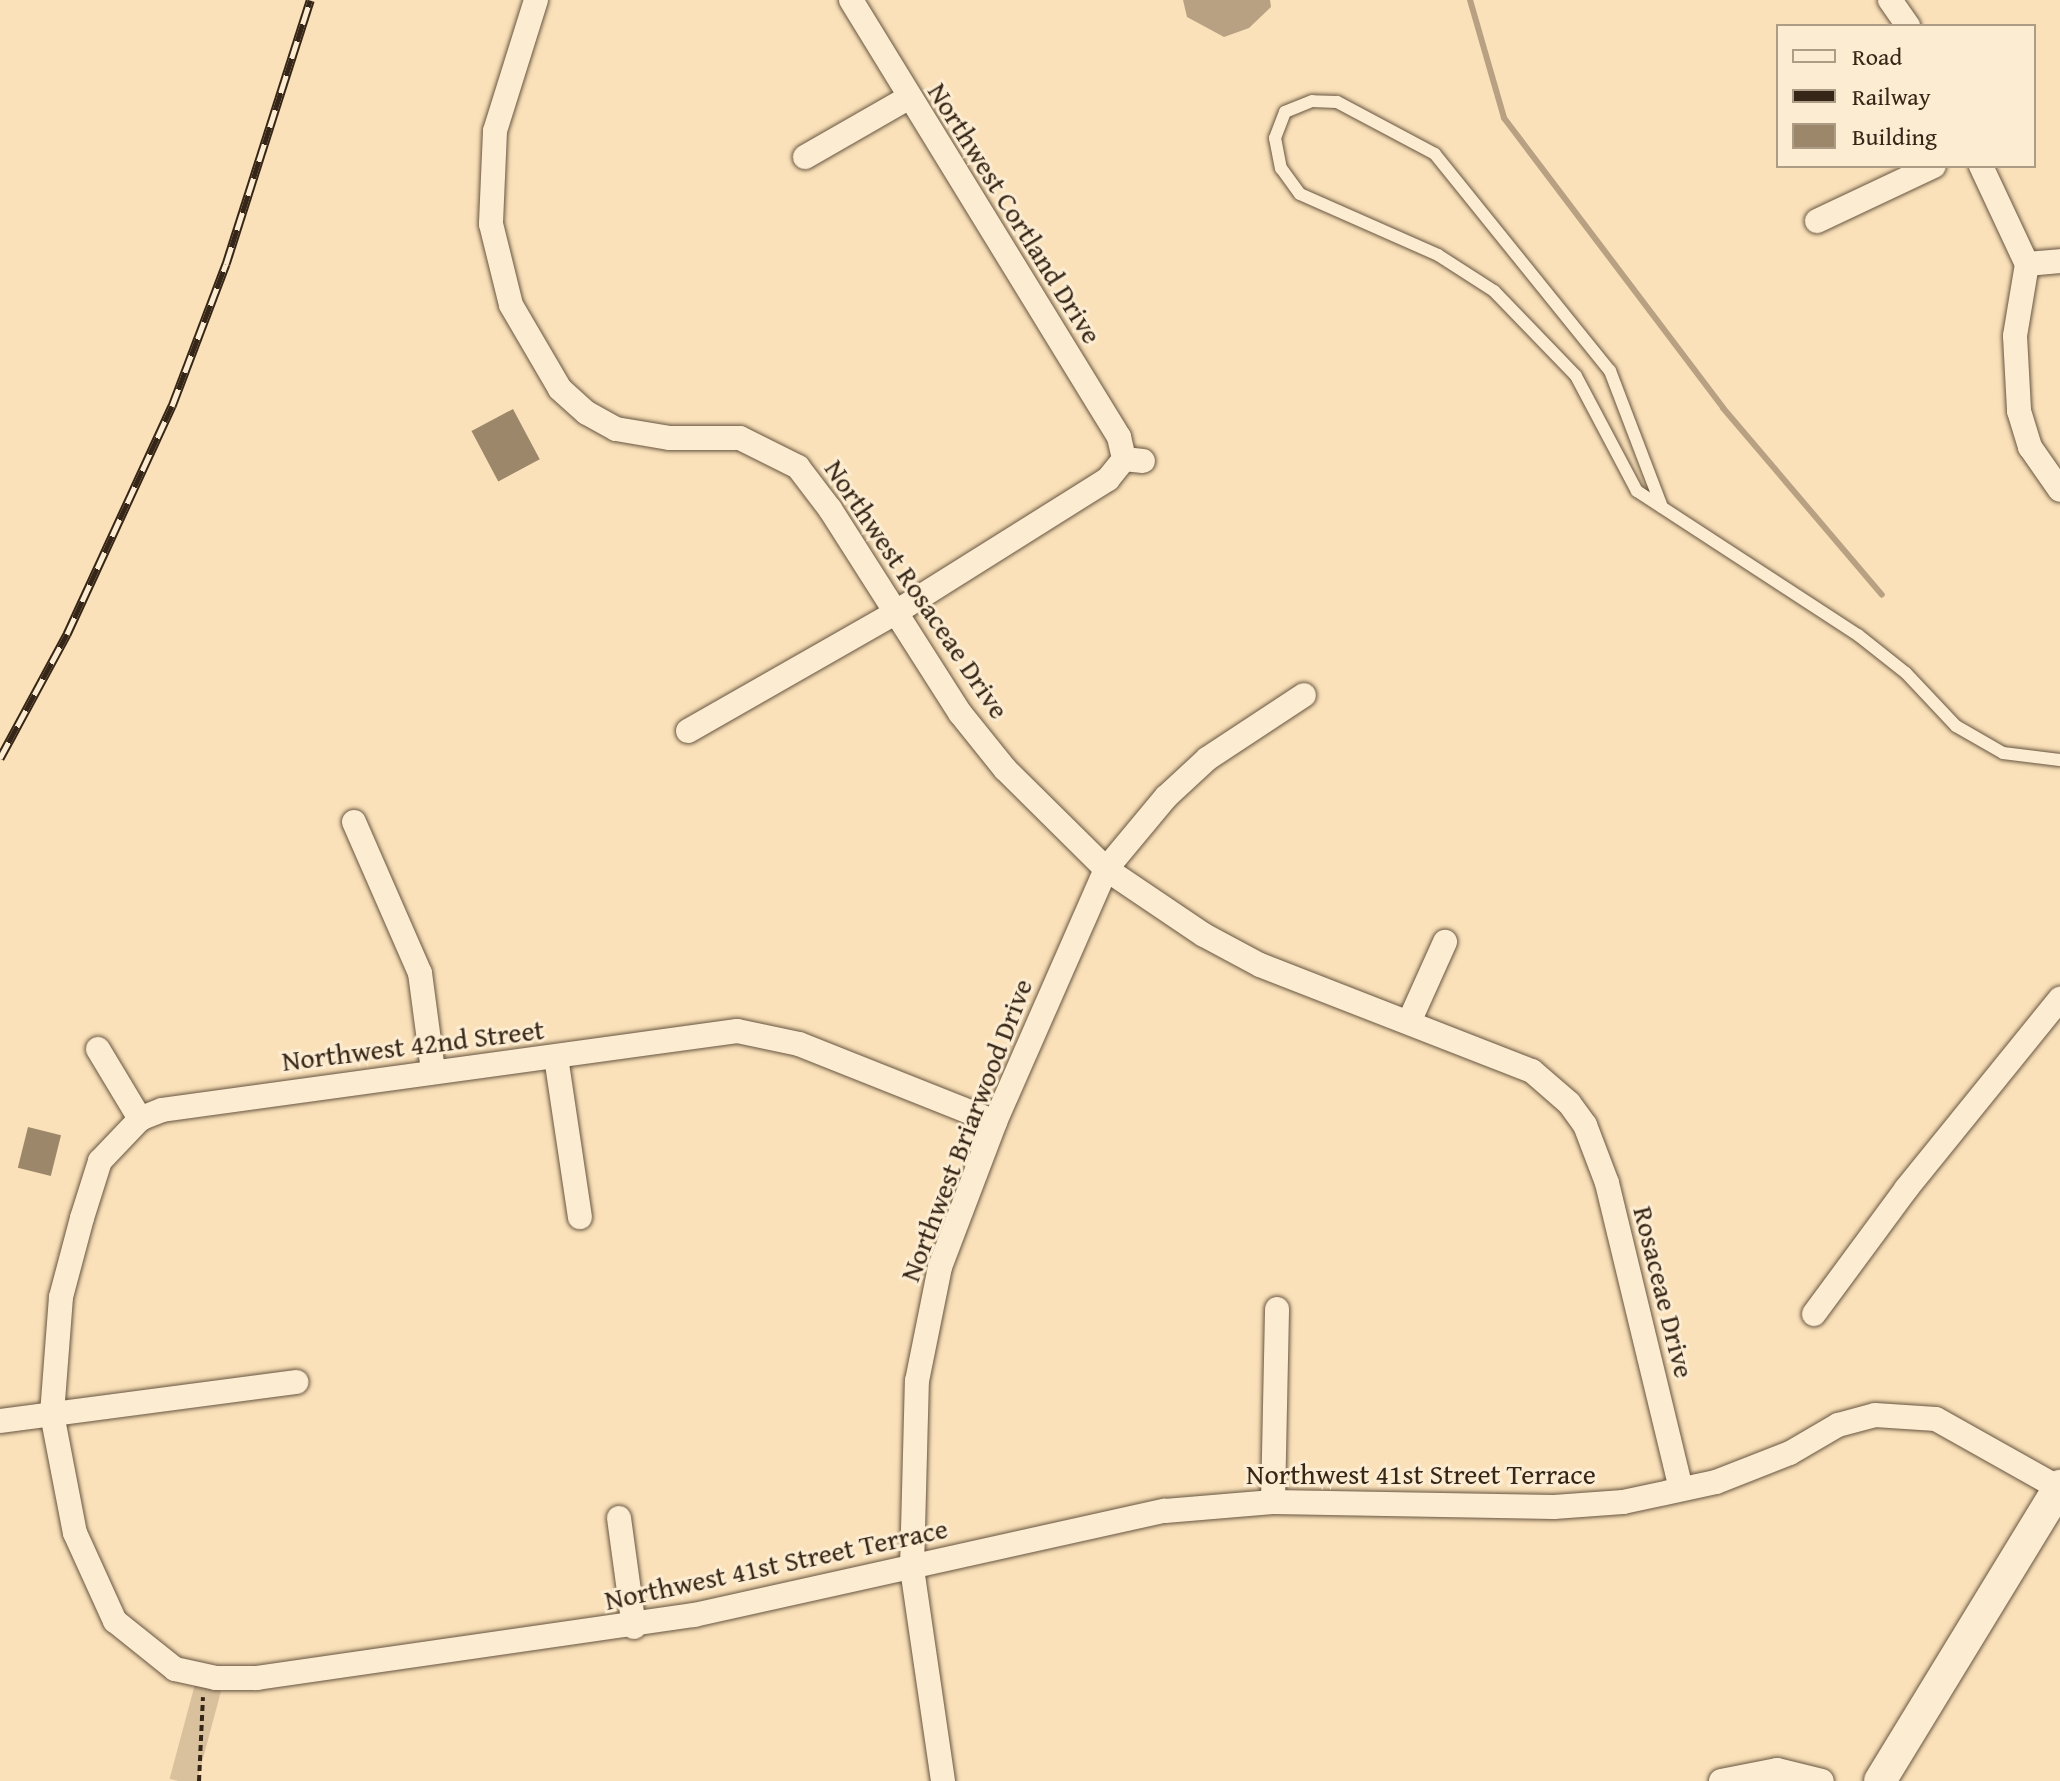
<!DOCTYPE html>
<html>
<head>
<meta charset="utf-8">
<style>
  body { margin:0 }
  #map { position:relative; width:2060px; height:1781px; overflow:hidden; background:#fae1b9; font-family:"Gentium Book Plus",serif }
  div>[style] { position:absolute }
  [style*='--x'] { left:calc(var(--x)*1px); top:calc(var(--y)*1px); width:calc(var(--w)*1px); rotate:calc(var(--a)*1deg) }
  .green>* { inset:0; background:#d9c19d; transform-origin:0 0 }
  .water>* { inset:0; background:#b7a182 }
  .stream>* { height:6px; margin:-3px; padding:0 3px; transform-origin:3px; border-radius:3px; background:#b7a182 }
  .building>* { inset:0; background:#9c876b; transform-origin:0 0 }
  .path>* { height:4px; margin-top:-2px; transform-origin:0; background:repeating-linear-gradient(90deg,#362617 0 6px,transparent 0 10px) }
  .roads { filter:drop-shadow(0 0 2px #675540) drop-shadow(0 0 2px #675540) }
  .lane>* { height:12px; margin:-6px; padding:0 6px; transform-origin:6px; border-radius:6px; background:#fcecd2 }
  .street>* { height:24px; margin:-12px; padding:0 12px; transform-origin:12px; border-radius:12px; background:#fcecd2 }
  .secondary>* { height:32px; margin:-16px; padding:0 16px; transform-origin:16px; border-radius:16px; background:#fcecd2 }
  .rail>* { height:9px; margin-top:-4.5px; transform-origin:0; background:repeating-linear-gradient(90deg,#fcecd2 0 18px,#362617 0 36px); box-sizing:border-box; border-block:2px solid #362617 }
  span { translate:-50% -50%; white-space:nowrap; text-align:center; line-height:1.15; -webkit-text-stroke:6px #fcecd2; paint-order:stroke }
  .street-label { font-size:28px; color:#362617 }
  .legend { position:absolute; left:1776px; top:24px; width:260px; height:144px; box-sizing:border-box; background:#fcecd2; border:2px solid #ad9d87; margin:0; padding:10px 14px; list-style:none; font-size:24px; color:#362617 }
  .legend li { display:flex; align-items:center; gap:16px; height:40px }
  .legend b { width:40px; border:2px solid #ad9d87 }
</style>
</head>
<body>
<div id="map">
  <div class="green">
    <div style="left:195px;top:1684px;width:27px;height:98px;rotate:15deg"></div>
  </div>
  <div class="water">
    <div style="clip-path:polygon(1183px 0,1270px 0,1271px 7px,1249px 28px,1224px 37px,1187px 17px)"></div>
  </div>
  <div class="stream">
    <div style="--x:1470;--y:0;--w:123;--a:73.9"></div>
    <div style="--x:1504;--y:118;--w:363;--a:52.9"></div>
    <div style="--x:1723;--y:408;--w:245;--a:49.6"></div>
  </div>
  <div class="building">
    <div style="left:513px;top:409px;width:57px;height:47px;rotate:62deg"></div>
    <div style="left:28px;top:1127px;width:34px;height:42px;rotate:14deg"></div>
  </div>
  <div class="path">
    <div style="--x:199;--y:1781;--w:84;--a:-87.3"></div>
  </div>
  <div class="roads">
    <div class="lane">
      <div style="--x:1662;--y:507;--w:146;--a:-110.9"></div>
      <div style="--x:1610;--y:371;--w:279;--a:-128.9"></div>
      <div style="--x:1435;--y:154;--w:111;--a:-152"></div>
      <div style="--x:1337;--y:102;--w:25;--a:-178"></div>
      <div style="--x:1312;--y:101;--w:29;--a:158"></div>
      <div style="--x:1285;--y:112;--w:28;--a:111"></div>
      <div style="--x:1275;--y:138;--w:31;--a:79"></div>
      <div style="--x:1281;--y:168;--w:32;--a:54"></div>
      <div style="--x:1300;--y:194;--w:151;--a:23.8"></div>
      <div style="--x:1438;--y:255;--w:67;--a:32.7"></div>
      <div style="--x:1494;--y:291;--w:118;--a:46"></div>
      <div style="--x:1576;--y:376;--w:130;--a:62.1"></div>
      <div style="--x:1637;--y:491;--w:264;--a:33.1"></div>
      <div style="--x:1858;--y:635;--w:61;--a:38.4"></div>
      <div style="--x:1906;--y:673;--w:73;--a:46.7"></div>
      <div style="--x:1956;--y:726;--w:54;--a:29.9"></div>
      <div style="--x:2003;--y:753;--w:57;--a:7"></div>
    </div>
    <div class="street">
      <div style="--x:536;--y:0;--w:137;--a:107.4"></div>
      <div style="--x:495;--y:131;--w:93;--a:92.5"></div>
      <div style="--x:491;--y:224;--w:83;--a:76.1"></div>
      <div style="--x:511;--y:305;--w:97;--a:59.7"></div>
      <div style="--x:560;--y:389;--w:36;--a:42"></div>
      <div style="--x:587;--y:413;--w:33;--a:29"></div>
      <div style="--x:616;--y:429;--w:55;--a:9.5"></div>
      <div style="--x:670;--y:438;--w:70;--a:0"></div>
      <div style="--x:740;--y:438;--w:65;--a:26.6"></div>
      <div style="--x:798;--y:467;--w:53;--a:52.7"></div>
      <div style="--x:830;--y:509;--w:242;--a:57.5"></div>
      <div style="--x:960;--y:713;--w:72;--a:51.2"></div>
      <div style="--x:1005;--y:769;--w:142;--a:44.7"></div>
      <div style="--x:1106;--y:869;--w:118;--a:34"></div>
      <div style="--x:1204;--y:935;--w:64;--a:28.2"></div>
      <div style="--x:1260;--y:965;--w:292;--a:21.3"></div>
      <div style="--x:1532;--y:1071;--w:49;--a:40.9"></div>
      <div style="--x:1569;--y:1103;--w:27;--a:54"></div>
      <div style="--x:1585;--y:1125;--w:62;--a:69.2"></div>
      <div style="--x:1607;--y:1183;--w:314;--a:76.4"></div>
      <div style="--x:851;--y:0;--w:513;--a:58.48"></div>
      <div style="--x:1119;--y:437;--w:23;--a:77"></div>
      <div style="--x:1124;--y:459;--w:19;--a:6"></div>
      <div style="--x:1890;--y:0;--w:32;--a:55"></div>
      <div style="--x:805;--y:157;--w:119;--a:-29.8"></div>
      <div style="--x:1981;--y:166;--w:108;--a:64.9"></div>
      <div style="--x:2027;--y:264;--w:73;--a:99.5"></div>
      <div style="--x:2015;--y:336;--w:75;--a:86.9"></div>
      <div style="--x:2019;--y:411;--w:38;--a:73"></div>
      <div style="--x:2030;--y:447;--w:52;--a:55.1"></div>
      <div style="--x:1817;--y:221;--w:129;--a:-25.2"></div>
      <div style="--x:2027;--y:264;--w:33;--a:-5"></div>
      <div style="--x:688;--y:731;--w:236;--a:-29.7"></div>
      <div style="--x:893;--y:614;--w:254;--a:-32.1"></div>
      <div style="--x:1108;--y:479;--w:26;--a:-51"></div>
      <div style="--x:354;--y:822;--w:165;--a:66.4"></div>
      <div style="--x:420;--y:973;--w:99;--a:82.4"></div>
      <div style="--x:1409;--y:1022;--w:88;--a:-65.8"></div>
      <div style="--x:98;--y:1049;--w:82;--a:59"></div>
      <div style="--x:556;--y:1057;--w:162;--a:81.5"></div>
      <div style="--x:995;--y:1122;--w:211;--a:-158.3"></div>
      <div style="--x:799;--y:1044;--w:63;--a:-168.2"></div>
      <div style="--x:737;--y:1031;--w:580;--a:172.18"></div>
      <div style="--x:162;--y:1110;--w:24;--a:158"></div>
      <div style="--x:140;--y:1119;--w:58;--a:133.6"></div>
      <div style="--x:100;--y:1161;--w:60;--a:107.5"></div>
      <div style="--x:82;--y:1218;--w:82;--a:104.9"></div>
      <div style="--x:61;--y:1297;--w:117;--a:94.4"></div>
      <div style="--x:52;--y:1414;--w:121;--a:79.1"></div>
      <div style="--x:75;--y:1533;--w:97;--a:65.6"></div>
      <div style="--x:115;--y:1621;--w:77;--a:38.7"></div>
      <div style="--x:175;--y:1669;--w:42;--a:12.4"></div>
      <div style="--x:216;--y:1678;--w:41;--a:0"></div>
      <div style="--x:257;--y:1678;--w:442;--a:-8.2"></div>
      <div style="--x:694;--y:1615;--w:482;--a:-12.5"></div>
      <div style="--x:1165;--y:1511;--w:108;--a:-4.8"></div>
      <div style="--x:1273;--y:1502;--w:281;--a:1"></div>
      <div style="--x:1554;--y:1507;--w:69;--a:-4.1"></div>
      <div style="--x:1623;--y:1502;--w:95;--a:-12.1"></div>
      <div style="--x:1716;--y:1482;--w:79;--a:-21.4"></div>
      <div style="--x:1790;--y:1453;--w:56;--a:-30.3"></div>
      <div style="--x:1838;--y:1425;--w:38;--a:-15"></div>
      <div style="--x:1875;--y:1415;--w:61;--a:3.8"></div>
      <div style="--x:1936;--y:1419;--w:141;--a:29.3"></div>
      <div style="--x:1814;--y:1314;--w:155;--a:-53.6"></div>
      <div style="--x:1906;--y:1189;--w:245;--a:-51"></div>
      <div style="--x:0;--y:1421;--w:299;--a:-7.5"></div>
      <div style="--x:1273;--y:1502;--w:193;--a:-88.8"></div>
      <div style="--x:619;--y:1518;--w:110;--a:82.2"></div>
      <div style="--x:943;--y:1781;--w:215;--a:-98.3"></div>
      <div style="--x:912;--y:1568;--w:187;--a:-88.5"></div>
      <div style="--x:917;--y:1381;--w:116;--a:-78.6"></div>
      <div style="--x:940;--y:1267;--w:155;--a:-69.2"></div>
      <div style="--x:995;--y:1122;--w:276;--a:-66.3"></div>
      <div style="--x:1106;--y:869;--w:94;--a:-50.2"></div>
      <div style="--x:1166;--y:797;--w:56;--a:-42.8"></div>
      <div style="--x:1207;--y:759;--w:116;--a:-33.4"></div>
      <div style="--x:1721;--y:1781;--w:57;--a:-11.1"></div>
      <div style="--x:1777;--y:1770;--w:46;--a:13.7"></div>
    </div>
    <div class="secondary">
      <div style="--x:1880;--y:1781;--w:346;--a:-58.6"></div>
    </div>
  </div>
  <div class="rail">
    <div style="--x:0;--y:758;--w:141;--a:-61.6"></div>
    <div style="--x:67;--y:634;--w:251;--a:-65.3"></div>
    <div style="--x:172;--y:406;--w:152;--a:-69.2"></div>
    <div style="--x:226;--y:264;--w:277;--a:-72.3"></div>
  </div>
  <div class="street-label">
    <span style="left:1015px;top:213px;rotate:58deg">Northwest Cortland Drive</span>
    <span style="left:917px;top:589px;rotate:56deg">Northwest Rosaceae Drive</span>
    <span style="left:413px;top:1045px;rotate:-7deg">Northwest 42nd Street</span>
    <span style="left:966px;top:1130px;rotate:-69deg">Northwest Briarwood Drive</span>
    <span style="left:1664px;top:1292px;rotate:76deg">Rosaceae Drive</span>
    <span style="left:1421px;top:1474px">Northwest 41st Street Terrace</span>
    <span style="left:776px;top:1564px;rotate:-12deg">Northwest 41st Street Terrace</span>
  </div>
  <ul class="legend">
  <li><b style="height:10px;background:#fcecd2"></b>Road</li>
  <li><b style="height:10px;background:#362617"></b>Railway</li>
  <li><b style="height:22px;background:#9c876b"></b>Building</li>
  </ul>
</div>
</body>
</html>
